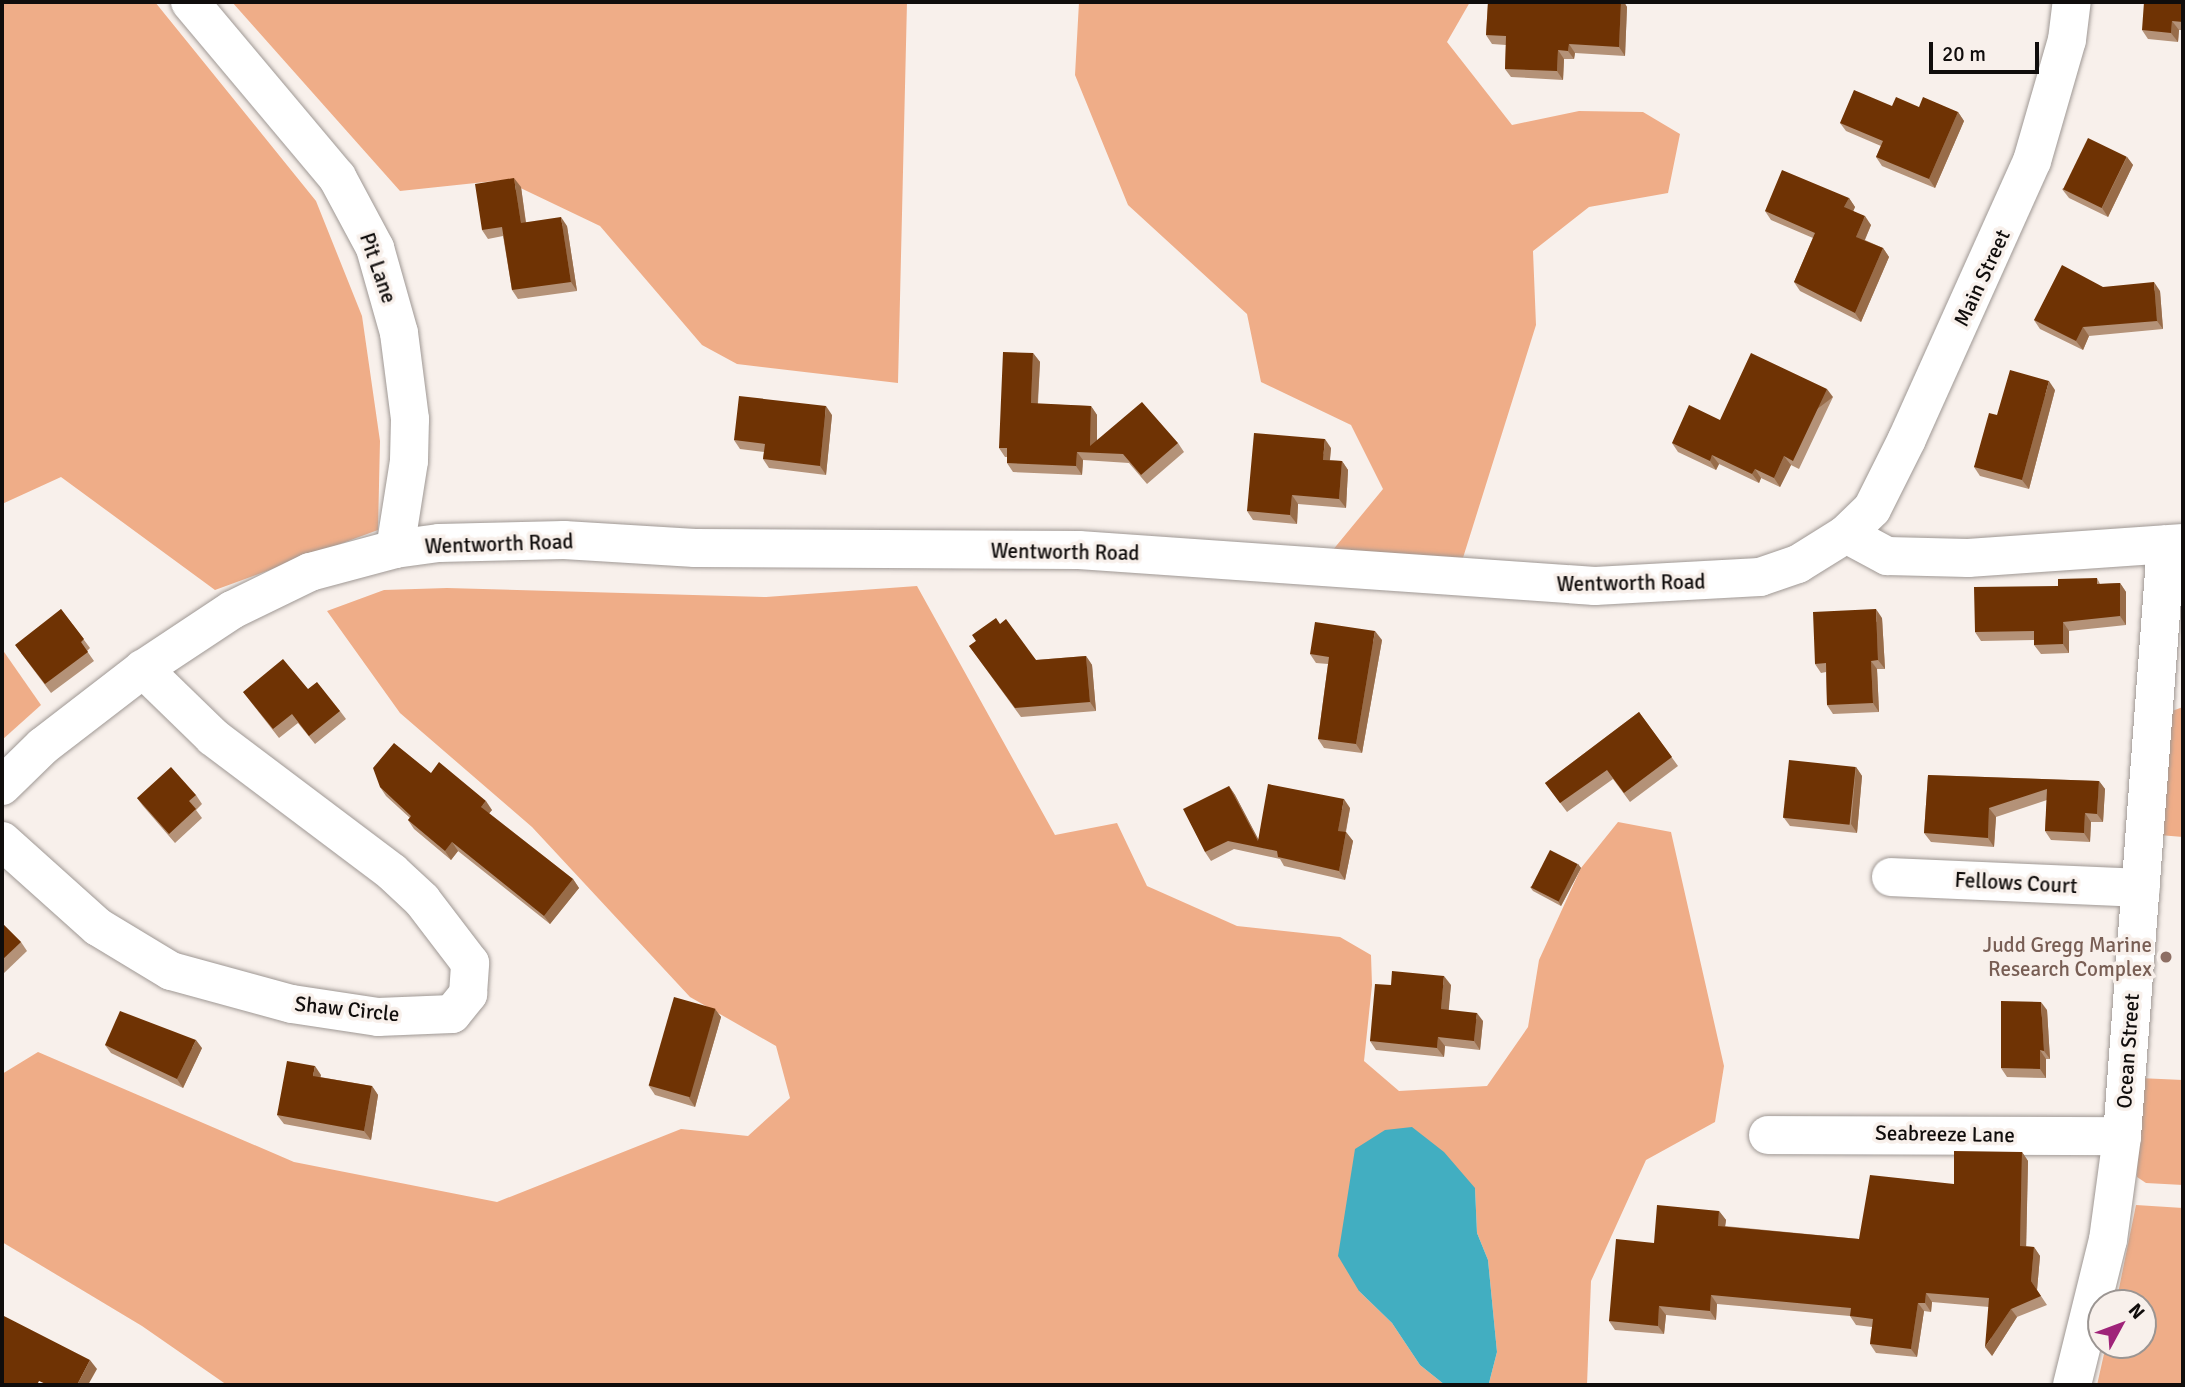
<!DOCTYPE html>
<html>
<head>
<meta charset="utf-8">
<style>
  body { margin:0 }
  #map { position:relative; width:2185px; height:1387px; overflow:hidden; background:#f8f0eb; font-family:Signika,sans-serif }
  div>[style] { position:absolute }
  [style*='--x'] { left:calc(var(--x)*1px); top:calc(var(--y)*1px); width:calc(var(--w)*1px); rotate:calc(var(--a)*1deg) }
  .green>* { inset:0; background:#efad88 }
  .water>* { inset:0; background:#42aec1 }
  .roads { filter:drop-shadow(0 0 2px #9f9894) drop-shadow(0 0 2px #9f9894) }
  .minor>* { height:38px; margin:-19px; padding:0 19px; transform-origin:19px; border-radius:19px; background:#fff }
  .secondary>* { height:38px; margin:-19px; padding:0 19px; transform-origin:19px; border-radius:19px; background:#fff }
  .wall>* { inset:0; background:#b49278 }
  .shaded-wall>* { inset:0; background:#986c49; transform-origin:0 0 }
  .building>* { inset:0; background:#6f3304; transform-origin:0 0 }
  .dots>* { width:19px; height:19px; translate:-50% -50%; box-sizing:border-box; border:4px solid #f8f0eb; border-radius:50% }
  span { translate:-50% -50%; white-space:nowrap; text-align:center; line-height:1.15; -webkit-text-stroke:7px #f8f0eb; paint-order:stroke }
  .street-label { font-size:21px; color:#100d0c }
  .education-label { font-size:21px; color:#785e54 }
  .right { translate:-100% -50%; text-align:right }
  .frame { position:absolute; inset:0; border:4px solid #100d0c; pointer-events:none }
  .north { position:absolute; left:2087px; top:1289px; width:70px; height:70px; box-sizing:border-box; background:#f8f0eb; border:2px solid #9b9592; border-radius:50%; rotate:49deg; font-size:19px; font-weight:700; line-height:28px; text-align:center; color:#100d0c }
  .north::after { content:''; display:block; margin:auto; width:24px; height:32px; background:#9f2379; clip-path:polygon(50% 0,100% 100%,50% 72%,0 100%) }
  .scale { position:absolute; left:1929px; top:42px; width:110px; height:32px; box-sizing:border-box; border:4px solid #100d0c; border-top:0; padding-left:9px; font-size:21px; line-height:24px; white-space:nowrap; color:#100d0c; -webkit-text-stroke:5px #f8f0eb; paint-order:stroke }
</style>
</head>
<body>
<div id="map">
  <div class="green">
    <div style="clip-path:polygon(2px 2px,155px 2px,316px 201px,362px 316px,380px 441px,378px 530px,215px 590px,61px 477px,2px 504px)"></div>
    <div style="clip-path:polygon(232px 2px,907px 2px,898px 383px,737px 364px,702px 345px,600px 226px,504px 180px,400px 191px)"></div>
    <div style="clip-path:polygon(1079px 2px,1470px 2px,1447px 42px,1512px 125px,1579px 111px,1643px 112px,1680px 134px,1668px 193px,1589px 207px,1533px 251px,1536px 325px,1462px 561px,1332px 551px,1383px 489px,1351px 425px,1261px 382px,1247px 314px,1128px 205px,1075px 75px)"></div>
    <div style="clip-path:polygon(917px 586px,1055px 835px,1117px 823px,1147px 886px,1237px 926px,1340px 937px,1371px 955px,1372px 985px,1364px 1061px,1399px 1091px,1487px 1086px,1528px 1027px,1539px 960px,1581px 868px,1618px 822px,1671px 832px,1724px 1066px,1715px 1122px,1646px 1160px,1591px 1281px,1587px 1385px,1468px 1385px,1489px 1383px,1497px 1352px,1488px 1260px,1477px 1233px,1475px 1188px,1359px 1291px,1392px 1323px,1420px 1365px,1445px 1385px,227px 1385px,142px 1326px,2px 1242px,2px 1074px,38px 1052px,294px 1162px,497px 1202px,681px 1129px,748px 1136px,790px 1098px,776px 1046px,690px 997px,532px 827px,400px 713px,327px 611px,384px 590px,447px 588px,766px 597px)"></div>
    <div style="clip-path:polygon(2px 649px,41px 705px,2px 740px)"></div>
    <div style="clip-path:polygon(2183px 707px,2183px 837px,2159px 835px,2172px 711px)"></div>
    <div style="clip-path:polygon(2139px 1078px,2183px 1080px,2183px 1185px,2146px 1183px,2137px 1177px)"></div>
    <div style="clip-path:polygon(2136px 1205px,2183px 1208px,2183px 1385px,2097px 1385px,2106px 1345px,2143px 1345px,2143px 1303px,2116px 1303px)"></div>
  </div>
  <div class="water">
    <div style="clip-path:polygon(1412px 1127px,1444px 1152px,1475px 1188px,1477px 1233px,1488px 1260px,1497px 1352px,1489px 1383px,1445px 1385px,1420px 1365px,1392px 1323px,1359px 1291px,1338px 1256px,1355px 1149px,1385px 1130px)"></div>
  </div>
  <div class="roads">
    <div class="minor">
      <div style="--x:190;--y:2;--w:229;--a:50"></div>
      <div style="--x:337;--y:177;--w:81;--a:61.8"></div>
      <div style="--x:375;--y:248;--w:88;--a:74.2"></div>
      <div style="--x:399;--y:333;--w:87;--a:82.7"></div>
      <div style="--x:410;--y:419;--w:42;--a:91.4"></div>
      <div style="--x:409;--y:461;--w:89;--a:99"></div>
      <div style="--x:1846;--y:534;--w:47;--a:28.2"></div>
      <div style="--x:1887;--y:556;--w:81;--a:1.4"></div>
      <div style="--x:1968;--y:558;--w:216;--a:-4"></div>
      <div style="--x:2;--y:841;--w:129;--a:41.9"></div>
      <div style="--x:98;--y:927;--w:85;--a:31.1"></div>
      <div style="--x:171;--y:971;--w:125;--a:15.3"></div>
      <div style="--x:292;--y:1004;--w:87;--a:8.6"></div>
      <div style="--x:378;--y:1017;--w:74;--a:-2.3"></div>
      <div style="--x:452;--y:1014;--w:26;--a:-51"></div>
      <div style="--x:468;--y:994;--w:31;--a:-86"></div>
      <div style="--x:470;--y:963;--w:79;--a:-127.3"></div>
      <div style="--x:422;--y:900;--w:41;--a:-137"></div>
      <div style="--x:392;--y:872;--w:224;--a:-143"></div>
      <div style="--x:213;--y:737;--w:98;--a:-135.8"></div>
      <div style="--x:1891;--y:877;--w:250;--a:2.5"></div>
      <div style="--x:1768;--y:1135;--w:354;--a:0.2"></div>
      <div style="--x:2072;--y:1385;--w:149;--a:-76.1"></div>
      <div style="--x:2108;--y:1240;--w:105;--a:-82.3"></div>
      <div style="--x:2122;--y:1136;--w:593;--a:-85.74"></div>
    </div>
    <div class="secondary">
      <div style="--x:2;--y:786;--w:57;--a:-44.3"></div>
      <div style="--x:43;--y:746;--w:126;--a:-37.6"></div>
      <div style="--x:143;--y:669;--w:107;--a:-33.5"></div>
      <div style="--x:232;--y:610;--w:87;--a:-26"></div>
      <div style="--x:310;--y:572;--w:88;--a:-15.1"></div>
      <div style="--x:395;--y:549;--w:44;--a:-7.8"></div>
      <div style="--x:439;--y:543;--w:125;--a:-1.4"></div>
      <div style="--x:564;--y:540;--w:131;--a:3.5"></div>
      <div style="--x:695;--y:548;--w:384;--a:0.3"></div>
      <div style="--x:1079;--y:550;--w:517;--a:3.99"></div>
      <div style="--x:1595;--y:586;--w:165;--a:-3.1"></div>
      <div style="--x:1760;--y:577;--w:40;--a:-18.9"></div>
      <div style="--x:1798;--y:564;--w:57;--a:-32"></div>
      <div style="--x:1846;--y:534;--w:36;--a:-44"></div>
      <div style="--x:1872;--y:509;--w:78;--a:-63.4"></div>
      <div style="--x:1907;--y:439;--w:305;--a:-65.8"></div>
      <div style="--x:2032;--y:161;--w:126;--a:-73.9"></div>
      <div style="--x:2067;--y:40;--w:38;--a:-83"></div>
    </div>
  </div>
  <div class="wall">
    <div style="clip-path:polygon(1488px 2px,1624px 2px,1627px 7px,1625px 56px,1575px 53px,1574px 59px,1564px 59px,1563px 80px,1511px 77px,1505px 69px,1506px 45px,1492px 44px,1486px 35px)"></div>
    <div style="clip-path:polygon(2183px 2px,2183px 30px,2179px 30px,2178px 42px,2148px 39px,2142px 30px)"></div>
    <div style="clip-path:polygon(1919px 107px,1958px 112px,1964px 121px,1935px 188px,1882px 166px,1876px 157px,1881px 146px,1846px 131px,1840px 123px)"></div>
    <div style="clip-path:polygon(2127px 157px,2133px 165px,2108px 217px,2069px 198px,2062px 189px)"></div>
    <div style="clip-path:polygon(521px 187px,526px 222px,567px 226px,577px 291px,518px 299px,512px 290px,503px 236px,488px 239px,482px 230px)"></div>
    <div style="clip-path:polygon(1849px 198px,1855px 207px,1853px 211px,1871px 225px,1865px 240px,1883px 248px,1889px 257px,1861px 322px,1800px 291px,1794px 282px,1813px 238px,1771px 220px,1765px 211px)"></div>
    <div style="clip-path:polygon(2103px 287px,2160px 291px,2163px 329px,2089px 336px,2083px 350px,2040px 329px,2034px 320px)"></div>
    <div style="clip-path:polygon(1033px 353px,1040px 362px,1038px 404px,1091px 406px,1097px 415px,1097px 441px,1178px 443px,1184px 452px,1147px 484px,1129px 463px,1083px 460px,1082px 475px,1013px 472px,1007px 463px,1007px 457px,1005px 457px,999px 448px)"></div>
    <div style="clip-path:polygon(2055px 390px,2029px 489px,1980px 476px,1974px 467px,1997px 415px)"></div>
    <div style="clip-path:polygon(1833px 397px,1799px 469px,1791px 465px,1780px 487px,1761px 478px,1759px 483px,1719px 464px,1716px 470px,1678px 452px,1672px 443px,1720px 420px)"></div>
    <div style="clip-path:polygon(832px 415px,826px 475px,769px 468px,763px 459px,764px 452px,740px 449px,734px 440px)"></div>
    <div style="clip-path:polygon(1331px 448px,1330px 460px,1342px 461px,1348px 470px,1346px 508px,1298px 504px,1297px 524px,1253px 520px,1247px 511px)"></div>
    <div style="clip-path:polygon(2097px 578px,2100px 584px,2120px 583px,2126px 592px,2126px 625px,2069px 631px,2069px 653px,2041px 654px,2034px 645px,2034px 640px,1981px 641px,1975px 632px,2058px 586px)"></div>
    <div style="clip-path:polygon(61px 609px,90px 648px,87px 651px,94px 661px,51px 693px,21px 653px)"></div>
    <div style="clip-path:polygon(1882px 618px,1885px 669px,1877px 669px,1879px 712px,1833px 714px,1827px 705px,1826px 672px,1821px 673px,1815px 664px)"></div>
    <div style="clip-path:polygon(1000px 624px,1036px 660px,1086px 656px,1092px 665px,1096px 711px,1021px 717px,969px 646px)"></div>
    <div style="clip-path:polygon(1382px 640px,1362px 753px,1324px 748px,1318px 739px,1328px 664px,1316px 663px,1310px 654px)"></div>
    <div style="clip-path:polygon(308px 689px,340px 711px,346px 719px,315px 744px,298px 723px,279px 738px,243px 692px)"></div>
    <div style="clip-path:polygon(1639px 712px,1678px 766px,1630px 802px,1613px 779px,1567px 812px,1545px 783px)"></div>
    <div style="clip-path:polygon(1856px 767px,1862px 776px,1857px 833px,1790px 826px,1784px 818px)"></div>
    <div style="clip-path:polygon(431px 773px,492px 810px,489px 813px,573px 879px,579px 888px,550px 924px,458px 851px,451px 860px,414px 829px,408px 820px,410px 818px,386px 796px,380px 787px)"></div>
    <div style="clip-path:polygon(1928px 775px,2099px 781px,2105px 789px,2103px 822px,2091px 822px,2090px 842px,2051px 840px,2045px 831px,2047px 800px,1996px 817px,1994px 847px,1931px 842px,1924px 833px)"></div>
    <div style="clip-path:polygon(1229px 786px,1235px 795px,1258px 839px,1350px 808px,1346px 832px,1353px 841px,1345px 880px,1284px 866px,1280px 859px,1234px 849px,1211px 861px,1205px 852px)"></div>
    <div style="clip-path:polygon(196px 795px,202px 804px,196px 810px,202px 818px,175px 843px,143px 806px,137px 798px)"></div>
    <div style="clip-path:polygon(1578px 864px,1581px 868px,1561px 906px,1533px 891px,1530px 887px)"></div>
    <div style="clip-path:polygon(2px 923px,21px 942px,27px 951px,2px 975px)"></div>
    <div style="clip-path:polygon(1391px 985px,1451px 985px,1448px 1010px,1483px 1021px,1480px 1050px,1445px 1046px,1444px 1057px,1376px 1050px,1370px 1041px)"></div>
    <div style="clip-path:polygon(715px 1009px,721px 1017px,695px 1107px,655px 1095px,649px 1086px)"></div>
    <div style="clip-path:polygon(2047px 1010px,2050px 1059px,2046px 1059px,2046px 1078px,2007px 1077px,2001px 1068px)"></div>
    <div style="clip-path:polygon(105px 1045px,202px 1048px,183px 1088px,111px 1053px)"></div>
    <div style="clip-path:polygon(321px 1075px,320px 1077px,372px 1086px,378px 1095px,371px 1140px,284px 1124px,277px 1115px)"></div>
    <div style="clip-path:polygon(2022px 1152px,2028px 1161px,2026px 1246px,2034px 1247px,2040px 1256px,2037px 1290px,2047px 1305px,2017px 1317px,1992px 1356px,1989px 1307px,1932px 1302px,1931px 1312px,1924px 1311px,1917px 1357px,1876px 1353px,1870px 1344px,1872px 1327px,1856px 1325px,1850px 1316px,1717px 1304px,1716px 1320px,1666px 1315px,1664px 1334px,1615px 1330px,1609px 1321px,1654px 1243px,1719px 1211px,1726px 1220px,1725px 1226px,1859px 1239px,1954px 1184px)"></div>
  </div>
  <div class="shaded-wall">
    <div style="clip-path:polygon(1621px 2px,1624px 2px,1627px 7px,1625px 56px,1619px 47px)"></div>
    <div style="clip-path:polygon(2172px 21px,2179px 30px,2178px 42px,2171px 33px)"></div>
    <div style="clip-path:polygon(1569px 44px,1575px 53px,1574px 59px,1568px 51px)"></div>
    <div style="clip-path:polygon(1558px 50px,1564px 59px,1563px 80px,1557px 71px)"></div>
    <div style="clip-path:polygon(1958px 112px,1964px 121px,1935px 188px,1929px 179px)"></div>
    <div style="clip-path:polygon(2127px 157px,2133px 165px,2108px 217px,2102px 208px)"></div>
    <div style="clip-path:polygon(514px 178px,521px 187px,527px 232px,521px 223px)"></div>
    <div style="clip-path:polygon(1849px 198px,1855px 207px,1851px 216px,1844px 207px)"></div>
    <div style="clip-path:polygon(1865px 216px,1871px 225px,1862px 246px,1856px 237px)"></div>
    <div style="clip-path:polygon(561px 217px,567px 226px,577px 291px,571px 282px)"></div>
    <div style="clip-path:polygon(1883px 248px,1889px 257px,1861px 322px,1855px 313px)"></div>
    <div style="clip-path:polygon(2154px 282px,2160px 291px,2163px 329px,2157px 321px)"></div>
    <div style="clip-path:polygon(2083px 327px,2089px 336px,2083px 350px,2076px 341px)"></div>
    <div style="clip-path:polygon(1033px 353px,1040px 362px,1037px 412px,1031px 403px)"></div>
    <div style="clip-path:polygon(2049px 381px,2055px 390px,2029px 489px,2022px 480px)"></div>
    <div style="left:1827px;top:389px;width:10px;height:80px;rotate:53deg"></div>
    <div style="clip-path:polygon(826px 406px,832px 415px,826px 475px,820px 466px)"></div>
    <div style="clip-path:polygon(1091px 406px,1097px 415px,1097px 453px,1090px 446px)"></div>
    <div style="clip-path:polygon(1325px 439px,1331px 448px,1329px 468px,1323px 460px)"></div>
    <div style="clip-path:polygon(1077px 452px,1083px 460px,1082px 475px,1076px 466px)"></div>
    <div style="clip-path:polygon(1712px 455px,1719px 464px,1716px 470px,1710px 461px)"></div>
    <div style="clip-path:polygon(1784px 456px,1791px 465px,1780px 487px,1774px 478px)"></div>
    <div style="clip-path:polygon(1342px 461px,1348px 470px,1346px 508px,1339px 499px)"></div>
    <div style="clip-path:polygon(1755px 469px,1761px 478px,1759px 483px,1752px 474px)"></div>
    <div style="clip-path:polygon(1292px 495px,1298px 504px,1297px 524px,1290px 515px)"></div>
    <div style="clip-path:polygon(2120px 583px,2126px 592px,2126px 625px,2120px 616px)"></div>
    <div style="clip-path:polygon(1876px 609px,1882px 618px,1885px 669px,1878px 660px)"></div>
    <div style="clip-path:polygon(2063px 622px,2069px 631px,2069px 653px,2063px 644px)"></div>
    <div style="clip-path:polygon(1375px 631px,1382px 640px,1362px 753px,1356px 744px)"></div>
    <div style="clip-path:polygon(1086px 656px,1092px 665px,1096px 711px,1090px 702px)"></div>
    <div style="clip-path:polygon(1871px 661px,1877px 669px,1879px 712px,1873px 703px)"></div>
    <div style="clip-path:polygon(1856px 767px,1862px 776px,1857px 833px,1851px 824px)"></div>
    <div style="clip-path:polygon(2099px 781px,2105px 789px,2103px 822px,2097px 814px)"></div>
    <div style="clip-path:polygon(1229px 786px,1235px 795px,1264px 850px,1258px 841px)"></div>
    <div style="clip-path:polygon(1344px 799px,1350px 808px,1344px 840px,1338px 831px)"></div>
    <div style="clip-path:polygon(486px 801px,492px 810px,487px 816px,481px 807px)"></div>
    <div style="clip-path:polygon(1989px 808px,1996px 817px,1994px 847px,1988px 838px)"></div>
    <div style="clip-path:polygon(2085px 813px,2091px 822px,2090px 842px,2084px 833px)"></div>
    <div style="clip-path:polygon(1346px 832px,1353px 841px,1345px 880px,1339px 871px)"></div>
    <div style="clip-path:polygon(452px 842px,458px 851px,451px 860px,445px 851px)"></div>
    <div style="clip-path:polygon(1578px 864px,1581px 868px,1561px 906px,1558px 901px)"></div>
    <div style="clip-path:polygon(573px 879px,579px 888px,550px 924px,544px 916px)"></div>
    <div style="clip-path:polygon(1444px 976px,1451px 985px,1448px 1018px,1441px 1009px)"></div>
    <div style="clip-path:polygon(2041px 1002px,2047px 1010px,2050px 1059px,2044px 1051px)"></div>
    <div style="clip-path:polygon(715px 1009px,721px 1017px,695px 1107px,689px 1098px)"></div>
    <div style="clip-path:polygon(1477px 1013px,1483px 1021px,1480px 1050px,1474px 1041px)"></div>
    <div style="clip-path:polygon(1438px 1037px,1445px 1046px,1444px 1057px,1437px 1048px)"></div>
    <div style="clip-path:polygon(196px 1040px,202px 1048px,183px 1088px,177px 1079px)"></div>
    <div style="clip-path:polygon(2040px 1050px,2046px 1059px,2046px 1078px,2040px 1069px)"></div>
    <div style="clip-path:polygon(315px 1066px,321px 1075px,319px 1084px,313px 1076px)"></div>
    <div style="clip-path:polygon(372px 1086px,378px 1095px,371px 1140px,364px 1131px)"></div>
    <div style="clip-path:polygon(2022px 1152px,2028px 1161px,2026px 1254px,2020px 1246px)"></div>
    <div style="clip-path:polygon(1719px 1211px,1726px 1220px,1724px 1235px,1718px 1226px)"></div>
    <div style="clip-path:polygon(2034px 1247px,2040px 1256px,2037px 1290px,2047px 1305px,2031px 1281px)"></div>
    <div style="clip-path:polygon(1926px 1293px,1932px 1302px,1931px 1312px,1925px 1303px)"></div>
    <div style="clip-path:polygon(1711px 1295px,1717px 1304px,1716px 1320px,1710px 1311px)"></div>
    <div style="clip-path:polygon(1918px 1303px,1924px 1311px,1917px 1357px,1911px 1349px)"></div>
    <div style="clip-path:polygon(1659px 1306px,1666px 1315px,1664px 1334px,1658px 1326px)"></div>
    <div style="clip-path:polygon(2011px 1309px,2017px 1317px,1992px 1356px,1985px 1347px)"></div>
    <div style="clip-path:polygon(90px 1360px,97px 1369px,88px 1385px,77px 1385px)"></div>
  </div>
  <div class="building">
    <div style="clip-path:polygon(1488px 2px,1621px 2px,1619px 47px,1569px 44px,1568px 51px,1558px 50px,1557px 71px,1505px 69px,1506px 36px,1486px 35px)"></div>
    <div style="clip-path:polygon(2144px 2px,2183px 2px,2183px 22px,2172px 21px,2171px 33px,2142px 30px)"></div>
    <div style="clip-path:polygon(1854px 90px,1892px 106px,1896px 97px,1919px 107px,1923px 97px,1958px 112px,1929px 179px,1876px 157px,1883px 141px,1840px 123px)"></div>
    <div style="left:2088px;top:138px;width:43px;height:57px;rotate:26deg"></div>
    <div style="clip-path:polygon(1782px 170px,1849px 198px,1844px 207px,1865px 216px,1856px 237px,1883px 248px,1855px 313px,1794px 282px,1815px 233px,1765px 211px)"></div>
    <div style="clip-path:polygon(514px 178px,521px 223px,561px 217px,571px 282px,512px 290px,502px 227px,482px 230px,475px 184px)"></div>
    <div style="clip-path:polygon(2062px 265px,2103px 287px,2154px 282px,2157px 321px,2083px 327px,2076px 341px,2034px 320px)"></div>
    <div style="clip-path:polygon(1003px 352px,1033px 353px,1031px 403px,1091px 406px,1090px 446px,1142px 402px,1178px 443px,1141px 475px,1123px 454px,1077px 452px,1076px 466px,1007px 463px,1007px 448px,999px 448px)"></div>
    <div style="clip-path:polygon(1751px 353px,1827px 389px,1793px 461px,1784px 456px,1774px 478px,1755px 469px,1752px 474px,1712px 455px,1710px 461px,1672px 443px,1689px 405px,1720px 420px)"></div>
    <div style="clip-path:polygon(2010px 370px,2049px 381px,2022px 480px,1974px 467px,1989px 413px,1997px 415px)"></div>
    <div style="clip-path:polygon(739px 396px,826px 406px,820px 466px,763px 459px,765px 444px,734px 440px)"></div>
    <div style="clip-path:polygon(1254px 433px,1325px 439px,1323px 460px,1342px 461px,1339px 499px,1292px 495px,1290px 515px,1247px 511px)"></div>
    <div style="clip-path:polygon(2097px 578px,2097px 584px,2120px 583px,2120px 616px,2063px 622px,2063px 644px,2034px 645px,2034px 631px,1975px 632px,1974px 587px,2058px 586px,2058px 579px)"></div>
    <div style="clip-path:polygon(61px 609px,84px 639px,81px 642px,88px 652px,45px 684px,15px 645px)"></div>
    <div style="clip-path:polygon(1876px 609px,1878px 660px,1871px 661px,1873px 703px,1827px 705px,1826px 663px,1815px 664px,1813px 612px)"></div>
    <div style="clip-path:polygon(996px 618px,1000px 624px,1006px 619px,1036px 660px,1086px 656px,1090px 702px,1015px 708px,969px 646px,976px 641px,972px 635px)"></div>
    <div style="clip-path:polygon(1315px 622px,1375px 631px,1356px 744px,1318px 739px,1329px 657px,1310px 654px)"></div>
    <div style="clip-path:polygon(283px 659px,308px 689px,317px 682px,340px 711px,309px 736px,292px 714px,273px 729px,243px 692px)"></div>
    <div style="clip-path:polygon(1639px 712px,1672px 757px,1624px 793px,1607px 770px,1560px 803px,1545px 783px)"></div>
    <div style="clip-path:polygon(394px 743px,431px 773px,439px 762px,486px 801px,481px 807px,573px 879px,544px 916px,452px 842px,445px 851px,408px 820px,411px 816px,380px 787px,373px 768px)"></div>
    <div style="left:1789px;top:760px;width:67px;height:58px;rotate:6deg"></div>
    <div style="clip-path:polygon(171px 767px,196px 795px,189px 801px,196px 809px,169px 834px,137px 798px)"></div>
    <div style="clip-path:polygon(1928px 775px,2099px 781px,2097px 814px,2085px 813px,2084px 833px,2045px 831px,2047px 789px,1989px 808px,1988px 838px,1924px 833px)"></div>
    <div style="clip-path:polygon(1268px 784px,1344px 799px,1338px 831px,1346px 832px,1339px 871px,1278px 857px,1277px 851px,1228px 841px,1205px 852px,1183px 809px,1229px 786px,1258px 841px)"></div>
    <div style="left:1550px;top:850px;width:31px;height:42px;rotate:27deg"></div>
    <div style="clip-path:polygon(2px 923px,21px 942px,2px 960px)"></div>
    <div style="clip-path:polygon(1392px 971px,1444px 976px,1441px 1009px,1477px 1013px,1474px 1041px,1438px 1037px,1437px 1048px,1370px 1041px,1375px 984px,1391px 985px)"></div>
    <div style="left:674px;top:997px;width:43px;height:92px;rotate:16deg"></div>
    <div style="clip-path:polygon(2001px 1001px,2041px 1002px,2044px 1051px,2040px 1050px,2040px 1069px,2001px 1068px)"></div>
    <div style="clip-path:polygon(120px 1011px,196px 1040px,177px 1079px,105px 1045px)"></div>
    <div style="clip-path:polygon(287px 1061px,315px 1066px,313px 1076px,372px 1086px,364px 1131px,277px 1115px)"></div>
    <div style="clip-path:polygon(1954px 1151px,2022px 1152px,2020px 1246px,2034px 1247px,2031px 1281px,2041px 1296px,2011px 1309px,1985px 1347px,1989px 1298px,1926px 1293px,1925px 1303px,1918px 1303px,1911px 1349px,1870px 1344px,1873px 1319px,1850px 1316px,1851px 1308px,1711px 1295px,1710px 1311px,1659px 1306px,1658px 1326px,1609px 1321px,1616px 1239px,1654px 1243px,1657px 1205px,1719px 1211px,1718px 1226px,1859px 1239px,1870px 1175px,1954px 1184px)"></div>
    <div style="clip-path:polygon(2px 1315px,90px 1360px,77px 1385px,48px 1385px,39px 1381px,37px 1385px,2px 1385px)"></div>
  </div>
  <div class="dots">
    <div style="left:2166px;top:957px;background:#8d6e63"></div>
  </div>
  <div class="street-label">
    <span style="left:378px;top:268px;rotate:71deg">Pit Lane</span>
    <span style="left:1982px;top:278px;rotate:-65deg">Main Street</span>
    <span style="left:499px;top:544px;rotate:-2deg">Wentworth Road</span>
    <span style="left:1065px;top:552px;rotate:1deg">Wentworth Road</span>
    <span style="left:1631px;top:583px;rotate:-1deg">Wentworth Road</span>
    <span style="left:2016px;top:883px;rotate:3deg">Fellows Court</span>
    <span style="left:347px;top:1009px;rotate:6deg">Shaw Circle</span>
    <span style="left:2128px;top:1051px;rotate:-86deg">Ocean Street</span>
    <span style="left:1945px;top:1134px;rotate:1deg">Seabreeze Lane</span>
  </div>
  <div class="education-label">
    <span class="right" style="left:2152px;top:957px">Judd Gregg Marine<br>Research Complex</span>
  </div>
  <div class="frame"></div>
  <div class="north">N</div>
  <div class="scale">20 m</div>
</div>
</body>
</html>
